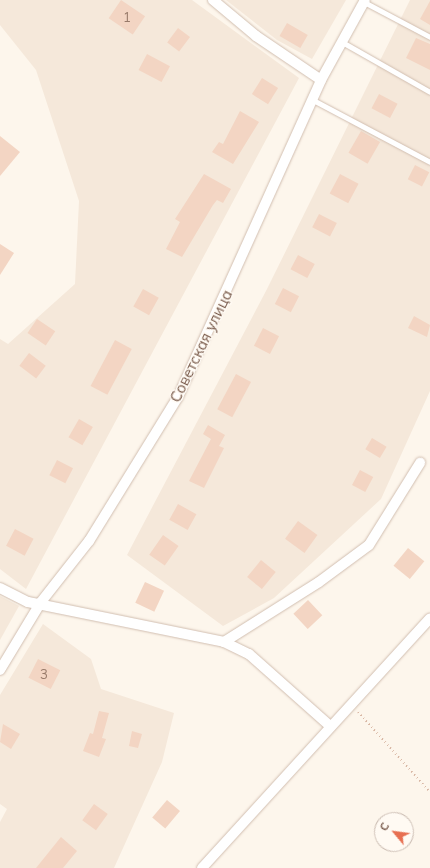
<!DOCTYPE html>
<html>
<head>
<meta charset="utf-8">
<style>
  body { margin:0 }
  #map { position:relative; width:430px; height:868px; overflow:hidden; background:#fdf6ec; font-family:Mulish,sans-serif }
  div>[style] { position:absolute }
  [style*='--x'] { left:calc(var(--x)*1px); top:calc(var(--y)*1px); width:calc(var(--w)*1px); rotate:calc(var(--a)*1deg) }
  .residential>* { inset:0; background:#f5e8da }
  .building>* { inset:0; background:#f3d5c3; transform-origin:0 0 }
  .path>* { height:2px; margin-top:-1px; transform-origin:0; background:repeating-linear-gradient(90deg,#d9b8a5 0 1px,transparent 0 4px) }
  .roads { filter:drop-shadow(0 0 1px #d1beb0) drop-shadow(0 0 1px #d1beb0) }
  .service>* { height:5px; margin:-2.5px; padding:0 2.5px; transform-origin:2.5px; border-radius:2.5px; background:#fff }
  .minor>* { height:10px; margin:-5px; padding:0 5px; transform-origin:5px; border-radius:5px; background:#fff }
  span { translate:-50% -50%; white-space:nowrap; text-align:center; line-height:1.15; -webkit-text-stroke:3px #fffaf3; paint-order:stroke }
  .number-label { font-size:13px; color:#987a6a }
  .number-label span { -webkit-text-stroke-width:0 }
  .street-label { font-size:15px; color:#7a5c4d }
  .north { position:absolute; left:374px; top:812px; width:40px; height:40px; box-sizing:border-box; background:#fffaf3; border:1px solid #cabbb1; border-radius:50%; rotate:299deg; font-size:11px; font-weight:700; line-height:16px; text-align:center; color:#7a5c4d }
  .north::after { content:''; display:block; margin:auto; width:14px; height:18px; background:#e76f51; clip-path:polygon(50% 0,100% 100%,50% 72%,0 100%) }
</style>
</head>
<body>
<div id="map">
  <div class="residential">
    <div style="clip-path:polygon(0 0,192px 0,299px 78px,26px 589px,0 569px,0 339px,8px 344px,75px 284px,79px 201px,36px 70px,0 25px)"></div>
    <div style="clip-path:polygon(226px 0,346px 0,312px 59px,277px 40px)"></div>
    <div style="clip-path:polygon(410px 0,430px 0,430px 391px,381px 499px,274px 598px,223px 626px,127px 555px,267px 289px)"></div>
    <div style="clip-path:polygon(0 596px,19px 606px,0 640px)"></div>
    <div style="clip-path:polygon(43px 624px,91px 659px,101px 689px,174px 713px,162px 762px,114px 868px,0 868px,0 822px,7px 809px,0 804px,0 695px)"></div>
  </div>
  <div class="building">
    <div style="left:121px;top:0;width:29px;height:22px;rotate:34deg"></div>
    <div style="clip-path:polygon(430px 1px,430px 25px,420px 19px)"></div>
    <div style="left:287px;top:23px;width:24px;height:15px;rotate:30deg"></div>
    <div style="left:178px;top:28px;width:15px;height:18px;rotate:37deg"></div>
    <div style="clip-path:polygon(416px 38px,430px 44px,430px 70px,406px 58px)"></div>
    <div style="left:147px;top:54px;width:26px;height:18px;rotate:28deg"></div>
    <div style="left:262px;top:78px;width:19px;height:19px;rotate:32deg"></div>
    <div style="left:379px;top:94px;width:21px;height:16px;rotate:28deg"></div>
    <div style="clip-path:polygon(240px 111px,259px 122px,233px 164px,212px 152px,219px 142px,223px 144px)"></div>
    <div style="left:361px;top:131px;width:22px;height:25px;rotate:30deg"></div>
    <div style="clip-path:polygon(0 136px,20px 152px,0 176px)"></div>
    <div style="left:415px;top:165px;width:16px;height:16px;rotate:27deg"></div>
    <div style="clip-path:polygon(204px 174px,231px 189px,223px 203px,217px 200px,213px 205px,182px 257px,166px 249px,180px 222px,175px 219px)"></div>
    <div style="left:340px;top:174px;width:21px;height:22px;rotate:28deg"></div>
    <div style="left:319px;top:214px;width:20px;height:15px;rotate:27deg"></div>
    <div style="clip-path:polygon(0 244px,14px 253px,0 275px)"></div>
    <div style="left:298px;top:255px;width:19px;height:16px;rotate:28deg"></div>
    <div style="left:283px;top:288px;width:18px;height:18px;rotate:27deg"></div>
    <div style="left:143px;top:289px;width:18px;height:20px;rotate:29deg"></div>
    <div style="clip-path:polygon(414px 316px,430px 325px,427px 337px,408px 328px)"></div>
    <div style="left:37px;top:319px;width:22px;height:17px;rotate:34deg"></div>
    <div style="left:263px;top:328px;width:18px;height:20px;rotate:27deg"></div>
    <div style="left:115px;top:340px;width:19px;height:52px;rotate:28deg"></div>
    <div style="left:29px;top:353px;width:21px;height:16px;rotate:37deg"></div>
    <div style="left:236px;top:374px;width:17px;height:40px;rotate:28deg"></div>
    <div style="left:79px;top:419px;width:16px;height:21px;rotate:30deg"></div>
    <div style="clip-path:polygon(208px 425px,225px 435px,219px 446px,224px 448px,204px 488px,189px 481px,211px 439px,203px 434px)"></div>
    <div style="left:372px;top:438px;width:17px;height:13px;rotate:31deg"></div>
    <div style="left:57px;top:460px;width:18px;height:17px;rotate:27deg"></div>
    <div style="left:360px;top:470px;width:15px;height:17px;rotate:28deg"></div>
    <div style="left:178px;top:504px;width:21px;height:18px;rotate:29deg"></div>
    <div style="left:298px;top:521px;width:24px;height:22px;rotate:36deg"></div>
    <div style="left:15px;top:529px;width:21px;height:19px;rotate:28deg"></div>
    <div style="left:163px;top:535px;width:19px;height:24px;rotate:35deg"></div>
    <div style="left:408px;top:548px;width:21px;height:23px;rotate:39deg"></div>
    <div style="left:261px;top:560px;width:19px;height:22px;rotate:39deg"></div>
    <div style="left:145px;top:582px;width:21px;height:23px;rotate:25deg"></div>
    <div style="left:308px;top:600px;width:21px;height:20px;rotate:47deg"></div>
    <div style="left:38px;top:659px;width:25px;height:21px;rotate:27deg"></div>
    <div style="clip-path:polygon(99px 711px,109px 713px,102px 738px,106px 739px,99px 757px,83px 751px,90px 733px,93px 734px)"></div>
    <div style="clip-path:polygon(3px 724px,20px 734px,11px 749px,0 742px)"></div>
    <div style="clip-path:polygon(132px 731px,142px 734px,138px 748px,129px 746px)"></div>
    <div style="left:167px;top:800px;width:17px;height:23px;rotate:40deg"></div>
    <div style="left:94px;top:804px;width:17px;height:20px;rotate:36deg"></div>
    <div style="clip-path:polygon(61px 837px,77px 851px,63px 868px,36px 868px)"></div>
  </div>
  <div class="path">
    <div style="--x:358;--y:712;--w:108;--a:48"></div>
  </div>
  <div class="roads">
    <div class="service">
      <div style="--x:364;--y:2;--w:75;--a:27.9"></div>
      <div style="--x:342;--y:42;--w:101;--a:29.6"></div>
      <div style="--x:313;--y:100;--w:132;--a:27.9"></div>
    </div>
    <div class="minor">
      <div style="--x:213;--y:0;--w:56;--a:39.9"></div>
      <div style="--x:256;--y:36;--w:78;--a:34.1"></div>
      <div style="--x:0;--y:588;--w:31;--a:27"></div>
      <div style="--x:28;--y:602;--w:200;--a:11.5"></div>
      <div style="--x:224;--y:642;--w:28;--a:26"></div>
      <div style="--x:249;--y:654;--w:108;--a:41.6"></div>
      <div style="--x:224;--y:642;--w:112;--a:-32.3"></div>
      <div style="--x:319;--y:582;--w:62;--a:-36.5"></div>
      <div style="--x:369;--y:545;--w:97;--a:-58.1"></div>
      <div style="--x:0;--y:670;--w:79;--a:-58.9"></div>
      <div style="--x:41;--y:602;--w:78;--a:-51.8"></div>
      <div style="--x:89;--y:541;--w:169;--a:-58.3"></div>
      <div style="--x:178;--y:397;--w:348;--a:-65.7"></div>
      <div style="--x:321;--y:80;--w:91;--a:-61.2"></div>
      <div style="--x:202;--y:868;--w:338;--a:-47.6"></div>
    </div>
  </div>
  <div class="number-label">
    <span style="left:127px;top:17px">1</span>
    <span style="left:44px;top:674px">3</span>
  </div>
  <div class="street-label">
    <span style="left:201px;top:346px;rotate:-64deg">Советская улица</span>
  </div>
  <div class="north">С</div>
</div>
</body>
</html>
